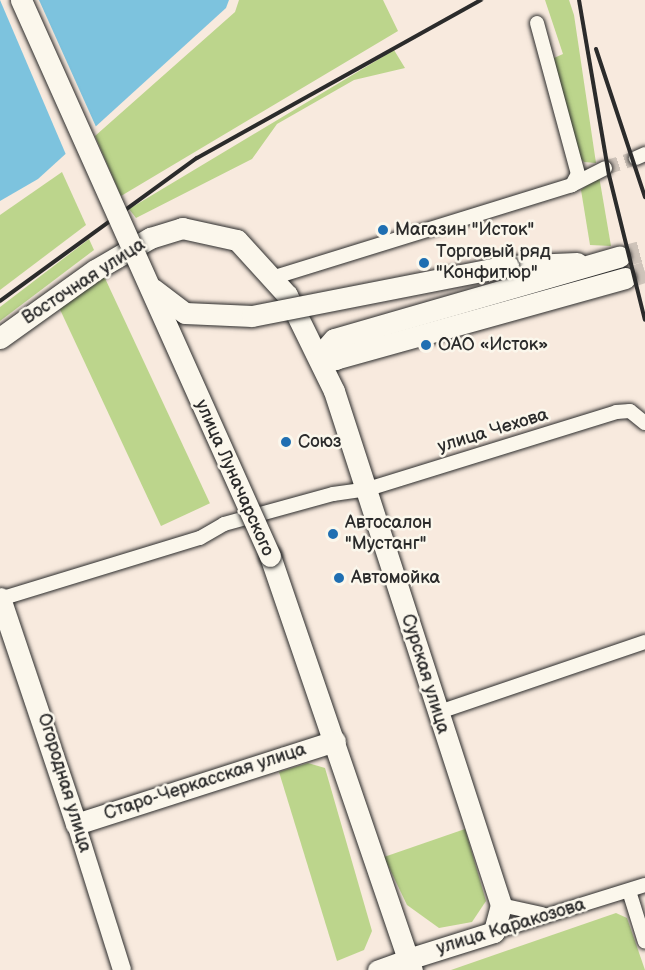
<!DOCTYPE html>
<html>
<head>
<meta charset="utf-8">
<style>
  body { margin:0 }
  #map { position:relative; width:645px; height:970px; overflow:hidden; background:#f8eade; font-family:"Balsamiq Sans",sans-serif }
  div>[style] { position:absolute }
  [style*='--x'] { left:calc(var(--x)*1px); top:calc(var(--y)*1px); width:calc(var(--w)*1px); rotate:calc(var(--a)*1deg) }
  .green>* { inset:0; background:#bcd58c; transform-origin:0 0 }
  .water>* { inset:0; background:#7dc3de }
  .pier>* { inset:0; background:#f8eade }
  .minor-tunnel>* { height:14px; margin-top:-7px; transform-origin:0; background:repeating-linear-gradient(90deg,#cfc4ba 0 14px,transparent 0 21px) }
  .primary-tunnel>* { height:21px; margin-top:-10.5px; transform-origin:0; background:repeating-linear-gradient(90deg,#cfc4ba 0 21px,transparent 0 31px) }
  .roads { filter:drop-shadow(0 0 2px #2b2b2b) drop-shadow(0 0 2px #2b2b2b) }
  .minor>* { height:14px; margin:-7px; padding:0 7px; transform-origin:7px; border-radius:7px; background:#fbf7ec }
  .secondary>* { height:18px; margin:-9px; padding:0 9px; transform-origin:9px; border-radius:9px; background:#fbf7ec }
  .primary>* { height:21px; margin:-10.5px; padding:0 10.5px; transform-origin:10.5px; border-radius:10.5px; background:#fbf7ec }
  .rail>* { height:4px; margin:-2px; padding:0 2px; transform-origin:2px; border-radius:2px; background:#2b2b2b }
  .bridges { filter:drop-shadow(0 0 2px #2b2b2b) drop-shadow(0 0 2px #2b2b2b) }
  .primary-bridge>* { height:21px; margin:-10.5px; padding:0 10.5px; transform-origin:10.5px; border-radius:10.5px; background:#fbf7ec }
  .dots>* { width:16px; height:16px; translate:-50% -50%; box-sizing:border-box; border:3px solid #fbf7ec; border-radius:50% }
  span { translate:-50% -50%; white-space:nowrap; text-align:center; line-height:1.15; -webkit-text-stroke:5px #fbf7ec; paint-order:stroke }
  .poi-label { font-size:18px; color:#2b2b2b }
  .left { translate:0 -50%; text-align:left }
  .street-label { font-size:18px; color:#2b2b2b }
</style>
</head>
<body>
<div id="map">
  <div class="green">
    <div style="clip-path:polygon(239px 0,383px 0,398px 31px,121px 196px,95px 136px,235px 12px)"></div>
    <div style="clip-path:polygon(545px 0,569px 0,574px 15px,596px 163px,584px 162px,574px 151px,554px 58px,563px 54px)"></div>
    <div style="clip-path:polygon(394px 50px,405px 68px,354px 80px,277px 124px,252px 159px,136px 218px,129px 209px)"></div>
    <div style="clip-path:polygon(62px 172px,86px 225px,0 290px,0 215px)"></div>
    <div style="clip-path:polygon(599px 176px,611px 246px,590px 245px,581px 190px)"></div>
    <div style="clip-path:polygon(89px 239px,94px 250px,0 321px,0 307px)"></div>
    <div style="left:103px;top:274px;width:253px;height:54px;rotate:65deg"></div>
    <div style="clip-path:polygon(308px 763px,325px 768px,372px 931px,364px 950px,337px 961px,279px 772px)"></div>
    <div style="clip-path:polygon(465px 829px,486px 901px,472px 922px,439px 928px,407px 905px,384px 857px)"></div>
    <div style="clip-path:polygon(616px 913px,627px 918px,645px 970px,451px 970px)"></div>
  </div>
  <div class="water">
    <div style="clip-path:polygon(0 0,229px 0,226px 8px,38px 179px,0 201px)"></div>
  </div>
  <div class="pier">
    <div style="clip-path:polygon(0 0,39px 0,97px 129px,67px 157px)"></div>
  </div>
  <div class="minor-tunnel">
    <div style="--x:605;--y:168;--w:33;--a:-18"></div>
  </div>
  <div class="primary-tunnel">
    <div style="--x:619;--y:257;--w:27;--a:-15"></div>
    <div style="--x:625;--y:278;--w:21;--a:-17"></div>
  </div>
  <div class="roads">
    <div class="minor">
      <div style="--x:537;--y:23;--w:156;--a:74.8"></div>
      <div style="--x:578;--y:174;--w:13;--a:119"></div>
      <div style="--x:636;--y:158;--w:10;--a:-24"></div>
      <div style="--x:275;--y:277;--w:311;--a:-17.2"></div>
      <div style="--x:572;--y:185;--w:37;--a:-27"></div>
      <div style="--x:0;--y:599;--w:209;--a:-17"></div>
      <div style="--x:200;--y:538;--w:28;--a:-30"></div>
      <div style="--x:224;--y:524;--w:113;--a:-15.4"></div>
      <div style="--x:333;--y:494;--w:35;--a:-8"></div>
      <div style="--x:368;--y:489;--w:260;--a:-17.2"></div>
      <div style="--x:616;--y:412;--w:14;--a:-4"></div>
      <div style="--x:630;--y:411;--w:19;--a:39"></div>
      <div style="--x:436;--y:713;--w:221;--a:-18.8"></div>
      <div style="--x:629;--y:891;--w:53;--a:72.6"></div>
      <div style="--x:501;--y:905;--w:42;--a:12.4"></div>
      <div style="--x:494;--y:932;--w:158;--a:-17.3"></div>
    </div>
    <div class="secondary">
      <div style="--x:76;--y:824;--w:153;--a:72.5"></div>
      <div style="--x:377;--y:970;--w:33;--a:-20"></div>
    </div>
    <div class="primary">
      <div style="--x:508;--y:266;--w:69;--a:-2.5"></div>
      <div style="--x:0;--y:338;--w:117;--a:-35.6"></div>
      <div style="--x:95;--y:270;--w:64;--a:-30.2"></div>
      <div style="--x:150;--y:238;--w:34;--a:-17"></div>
      <div style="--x:182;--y:228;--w:56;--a:12.3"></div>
      <div style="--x:237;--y:240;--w:74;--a:47.7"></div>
      <div style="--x:287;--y:295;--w:107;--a:63.9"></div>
      <div style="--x:334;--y:391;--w:540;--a:72"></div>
      <div style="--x:501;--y:905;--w:28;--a:105"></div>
      <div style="--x:494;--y:932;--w:90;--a:162.6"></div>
      <div style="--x:320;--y:355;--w:21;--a:-49"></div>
      <div style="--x:334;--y:339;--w:297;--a:-16.1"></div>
      <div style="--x:320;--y:355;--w:16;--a:15"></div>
      <div style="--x:335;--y:359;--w:301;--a:-15.6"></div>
      <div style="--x:270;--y:556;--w:438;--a:71.1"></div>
      <div style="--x:0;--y:598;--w:238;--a:71.4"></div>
      <div style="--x:76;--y:824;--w:272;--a:-17.8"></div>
    </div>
  </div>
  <div class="rail">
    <div style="--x:579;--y:0;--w:178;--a:80.3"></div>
    <div style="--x:609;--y:175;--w:149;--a:76.1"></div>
    <div style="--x:596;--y:49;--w:156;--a:71.7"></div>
    <div style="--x:0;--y:301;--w:243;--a:-36"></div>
    <div style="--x:197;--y:158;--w:325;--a:-29.1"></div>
  </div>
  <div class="bridges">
    <div class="primary-bridge">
      <div style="--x:21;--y:0;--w:609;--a:65.88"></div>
      <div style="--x:153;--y:289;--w:40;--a:37"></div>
      <div style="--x:185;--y:313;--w:67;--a:2.6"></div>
      <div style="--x:252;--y:316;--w:261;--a:-11.1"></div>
    </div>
  </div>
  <div class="dots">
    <div style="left:383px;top:230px;background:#1f6fb2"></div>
    <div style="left:424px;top:263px;background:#1f6fb2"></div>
    <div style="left:426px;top:345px;background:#1f6fb2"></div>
    <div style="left:286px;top:442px;background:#1f6fb2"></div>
    <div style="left:333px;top:534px;background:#1f6fb2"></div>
    <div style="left:339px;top:578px;background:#1f6fb2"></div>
  </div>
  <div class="poi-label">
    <span class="left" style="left:395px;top:230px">Магазин "Исток"</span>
    <span class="left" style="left:436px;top:263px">Торговый ряд<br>"Конфитюр"</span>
    <span class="left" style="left:438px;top:345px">ОАО «Исток»</span>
    <span class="left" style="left:298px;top:442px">Союз</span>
    <span class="left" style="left:345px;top:534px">Автосалон<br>"Мустанг"</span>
    <span class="left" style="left:351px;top:578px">Автомойка</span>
  </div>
  <div class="street-label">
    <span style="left:84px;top:282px;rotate:-33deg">Восточная улица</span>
    <span style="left:493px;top:431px;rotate:-17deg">улица Чехова</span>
    <span style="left:234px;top:478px;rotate:66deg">улица Луначарского</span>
    <span style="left:425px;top:674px;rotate:73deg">Сурская улица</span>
    <span style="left:205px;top:782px;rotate:-18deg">Старо-Черкасская улица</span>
    <span style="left:64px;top:783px;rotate:73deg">Огородная улица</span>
    <span style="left:511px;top:927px;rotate:-17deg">улица Каракозова</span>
  </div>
</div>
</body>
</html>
